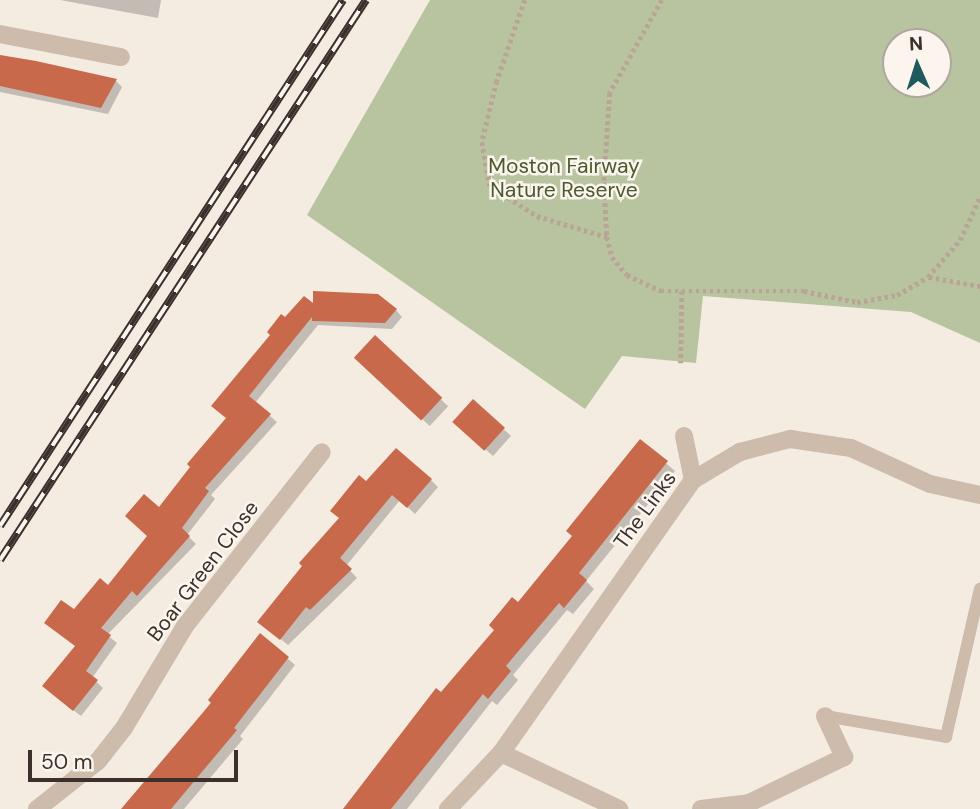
<!DOCTYPE html>
<html>
<head>
<meta charset="utf-8">
<style>
  body { margin:0 }
  #map { position:relative; width:980px; height:809px; overflow:hidden; background:#f4ebe1; font-family:"DM Sans",sans-serif }
  div>[style] { position:absolute }
  [style*='--x'] { left:calc(var(--x)*1px); top:calc(var(--y)*1px); width:calc(var(--w)*1px); rotate:calc(var(--a)*1deg) }
  .green>* { inset:0; background:#b8c4a0 }
  .shadow>* { inset:0; background:#0003; transform-origin:0 0 }
  .building>* { inset:0; background:#c8694b; transform-origin:0 0 }
  .path>* { height:4.5px; margin-top:-2.25px; transform-origin:0; background:repeating-linear-gradient(90deg,#b9a596 0 3.5px,transparent 0 7px) }
  .lane>* { height:12px; margin:-6px; padding:0 6px; transform-origin:6px; border-radius:6px; background:#cdbbac }
  .street>* { height:18px; margin:-9px; padding:0 9px; transform-origin:9px; border-radius:9px; background:#cdbbac }
  .rail>* { height:8px; margin-top:-4px; transform-origin:0; background:repeating-linear-gradient(90deg,#fbf5ee 0 16px,#3b302b 0 32px); box-sizing:border-box; border-block:2px solid #3b302b }
  span { translate:-50% -50%; white-space:nowrap; text-align:center; line-height:1.15; -webkit-text-stroke:5px #fbf5ee; paint-order:stroke }
  .park-label { font-size:21px; color:#4a5a2e }
  .street-label { font-size:21px; color:#3b302b }
  .north { position:absolute; left:882px; top:28px; width:70px; height:70px; box-sizing:border-box; background:#fbf5ee; border:2px solid #aea6a0; border-radius:50%; rotate:357deg; font-size:19px; font-weight:700; line-height:28px; text-align:center; color:#3b302b }
  .north::after { content:''; display:block; margin:auto; width:24px; height:32px; background:#1f5a5e; clip-path:polygon(50% 0,100% 100%,50% 72%,0 100%) }
  .scale { position:absolute; left:28px; top:750px; width:210px; height:32px; box-sizing:border-box; border:4px solid #3b302b; border-top:0; padding-left:9px; font-size:21px; line-height:24px; white-space:nowrap; color:#3b302b; -webkit-text-stroke:5px #fbf5ee; paint-order:stroke }
</style>
</head>
<body>
<div id="map">
  <div class="green">
    <div style="clip-path:polygon(evenodd,430px 0,980px 0,980px 343px,911px 312px,703px 296px,696px 363px,622px 356px,585px 409px,307px 215px,430px 0,938px 42px,938px 84px,896px 84px,896px 42px,938px 42px)"></div>
  </div>
  <div class="shadow">
    <div style="clip-path:polygon(60px 0,161px 0,158px 18px)"></div>
    <div style="clip-path:polygon(0 57px,116px 81px,122px 87px,108px 114px,0 92px)"></div>
    <div style="clip-path:polygon(314px 307px,396px 310px,402px 317px,392px 329px,318px 325px,255px 403px,277px 422px,211px 495px,215px 499px,187px 535px,196px 544px,107px 635px,117px 643px,92px 678px,103px 688px,81px 716px,51px 693px,77px 647px,46px 623px,74px 611px,108px 587px,149px 536px,159px 510px,228px 419px,286px 320px)"></div>
    <div style="left:375px;top:338px;width:100px;height:27px;rotate:43deg"></div>
    <div style="clip-path:polygon(473px 402px,511px 436px,493px 456px,462px 429px)"></div>
    <div style="clip-path:polygon(640px 441px,675px 471px,586px 581px,594px 589px,573px 614px,567px 610px,513px 675px,518px 680px,497px 705px,492px 701px,407px 809px,343px 809px,574px 537px)"></div>
    <div style="clip-path:polygon(431px 480px,438px 487px,415px 514px,400px 500px,346px 566px,357px 578px,288px 645px,267px 628px,367px 484px)"></div>
    <div style="clip-path:polygon(260px 635px,295px 665px,240px 736px,243px 739px,184px 809px,123px 809px,184px 739px)"></div>
  </div>
  <div class="building">
    <div style="clip-path:polygon(0 55px,36px 61px,117px 79px,101px 108px,0 86px)"></div>
    <div style="clip-path:polygon(313px 291px,378px 294px,397px 309px,385px 323px,312px 321px,312px 317px,283px 353px,249px 396px,271px 414px,205px 488px,209px 491px,182px 528px,190px 536px,137px 596px,132px 591px,101px 628px,111px 635px,86px 671px,98px 680px,73px 711px,42px 686px,75px 646px,44px 623px,61px 600px,74px 609px,100px 578px,108px 585px,147px 536px,125px 516px,144px 494px,159px 507px,190px 467px,187px 464px,226px 418px,211px 406px,270px 335px,267px 332px,281px 314px,285px 317px,304px 296px,313px 303px)"></div>
    <div style="left:375px;top:335px;width:92px;height:31px;rotate:43deg"></div>
    <div style="left:473px;top:399px;width:43px;height:31px;rotate:42deg"></div>
    <div style="clip-path:polygon(640px 439px,668px 461px,579px 573px,587px 580px,564px 608px,559px 603px,506px 666px,511px 671px,488px 699px,483px 694px,391px 809px,343px 809px,436px 688px,441px 692px,494px 630px,489px 625px,512px 597px,518px 602px,572px 536px,566px 531px)"></div>
    <div style="clip-path:polygon(396px 448px,432px 479px,407px 508px,392px 495px,340px 558px,352px 569px,310px 610px,306px 607px,280px 640px,257px 622px,302px 566px,299px 563px,339px 518px,330px 511px,359px 475px,366px 481px)"></div>
    <div style="clip-path:polygon(260px 633px,289px 657px,234px 728px,237px 730px,171px 809px,121px 809px,211px 703px,208px 700px)"></div>
  </div>
  <div class="path">
    <div style="--x:525;--y:0;--w:86;--a:109.1"></div>
    <div style="--x:497;--y:81;--w:63;--a:103.8"></div>
    <div style="--x:482;--y:142;--w:45;--a:79.7"></div>
    <div style="--x:490;--y:186;--w:56;--a:32.6"></div>
    <div style="--x:537;--y:216;--w:73;--a:16.7"></div>
    <div style="--x:662;--y:0;--w:107;--a:119.2"></div>
    <div style="--x:610;--y:93;--w:89;--a:93.9"></div>
    <div style="--x:604;--y:182;--w:55;--a:86.9"></div>
    <div style="--x:607;--y:237;--w:21;--a:76"></div>
    <div style="--x:612;--y:257;--w:23;--a:50"></div>
    <div style="--x:627;--y:275;--w:38;--a:25"></div>
    <div style="--x:661;--y:291;--w:21;--a:0"></div>
    <div style="--x:682;--y:291;--w:72;--a:90.8"></div>
    <div style="--x:929;--y:277;--w:52;--a:10"></div>
    <div style="--x:682;--y:291;--w:122;--a:0"></div>
    <div style="--x:804;--y:291;--w:54;--a:11.7"></div>
    <div style="--x:857;--y:302;--w:41;--a:-9.9"></div>
    <div style="--x:897;--y:295;--w:36;--a:-30"></div>
    <div style="--x:928;--y:277;--w:49;--a:-49.1"></div>
    <div style="--x:960;--y:240;--w:47;--a:-65.1"></div>
  </div>
  <div class="lane">
    <div style="--x:825;--y:716;--w:123;--a:9.8"></div>
    <div style="--x:946;--y:737;--w:152;--a:-77.1"></div>
  </div>
  <div class="street">
    <div style="--x:0;--y:34;--w:123;--a:10.8"></div>
    <div style="--x:684;--y:436;--w:45;--a:78.4"></div>
    <div style="--x:501;--y:753;--w:131;--a:25.4"></div>
    <div style="--x:37;--y:809;--w:78;--a:-38.2"></div>
    <div style="--x:98;--y:761;--w:42;--a:-51.8"></div>
    <div style="--x:124;--y:728;--w:119;--a:-59.1"></div>
    <div style="--x:185;--y:626;--w:221;--a:-51.8"></div>
    <div style="--x:448;--y:809;--w:77;--a:-46.6"></div>
    <div style="--x:501;--y:753;--w:334;--a:-54.9"></div>
    <div style="--x:693;--y:480;--w:55;--a:-30.8"></div>
    <div style="--x:740;--y:452;--w:52;--a:-14.6"></div>
    <div style="--x:790;--y:439;--w:62;--a:8.4"></div>
    <div style="--x:851;--y:448;--w:87;--a:24.5"></div>
    <div style="--x:930;--y:484;--w:51;--a:12.4"></div>
    <div style="--x:701;--y:809;--w:48;--a:-7.1"></div>
    <div style="--x:749;--y:803;--w:106;--a:-25.8"></div>
    <div style="--x:844;--y:757;--w:45;--a:-114.9"></div>
  </div>
  <div class="rail">
    <div style="--x:0;--y:526;--w:628;--a:-56.89"></div>
    <div style="--x:0;--y:560;--w:669;--a:-56.83"></div>
  </div>
  <div class="park-label">
    <span style="left:564px;top:178px">Moston Fairway<br>Nature Reserve</span>
  </div>
  <div class="street-label">
    <span style="left:645px;top:510px;rotate:-54deg">The Links</span>
    <span style="left:203px;top:571px;rotate:-53deg">Boar Green Close</span>
  </div>
  <div class="north">N</div>
  <div class="scale">50 m</div>
</div>
</body>
</html>
